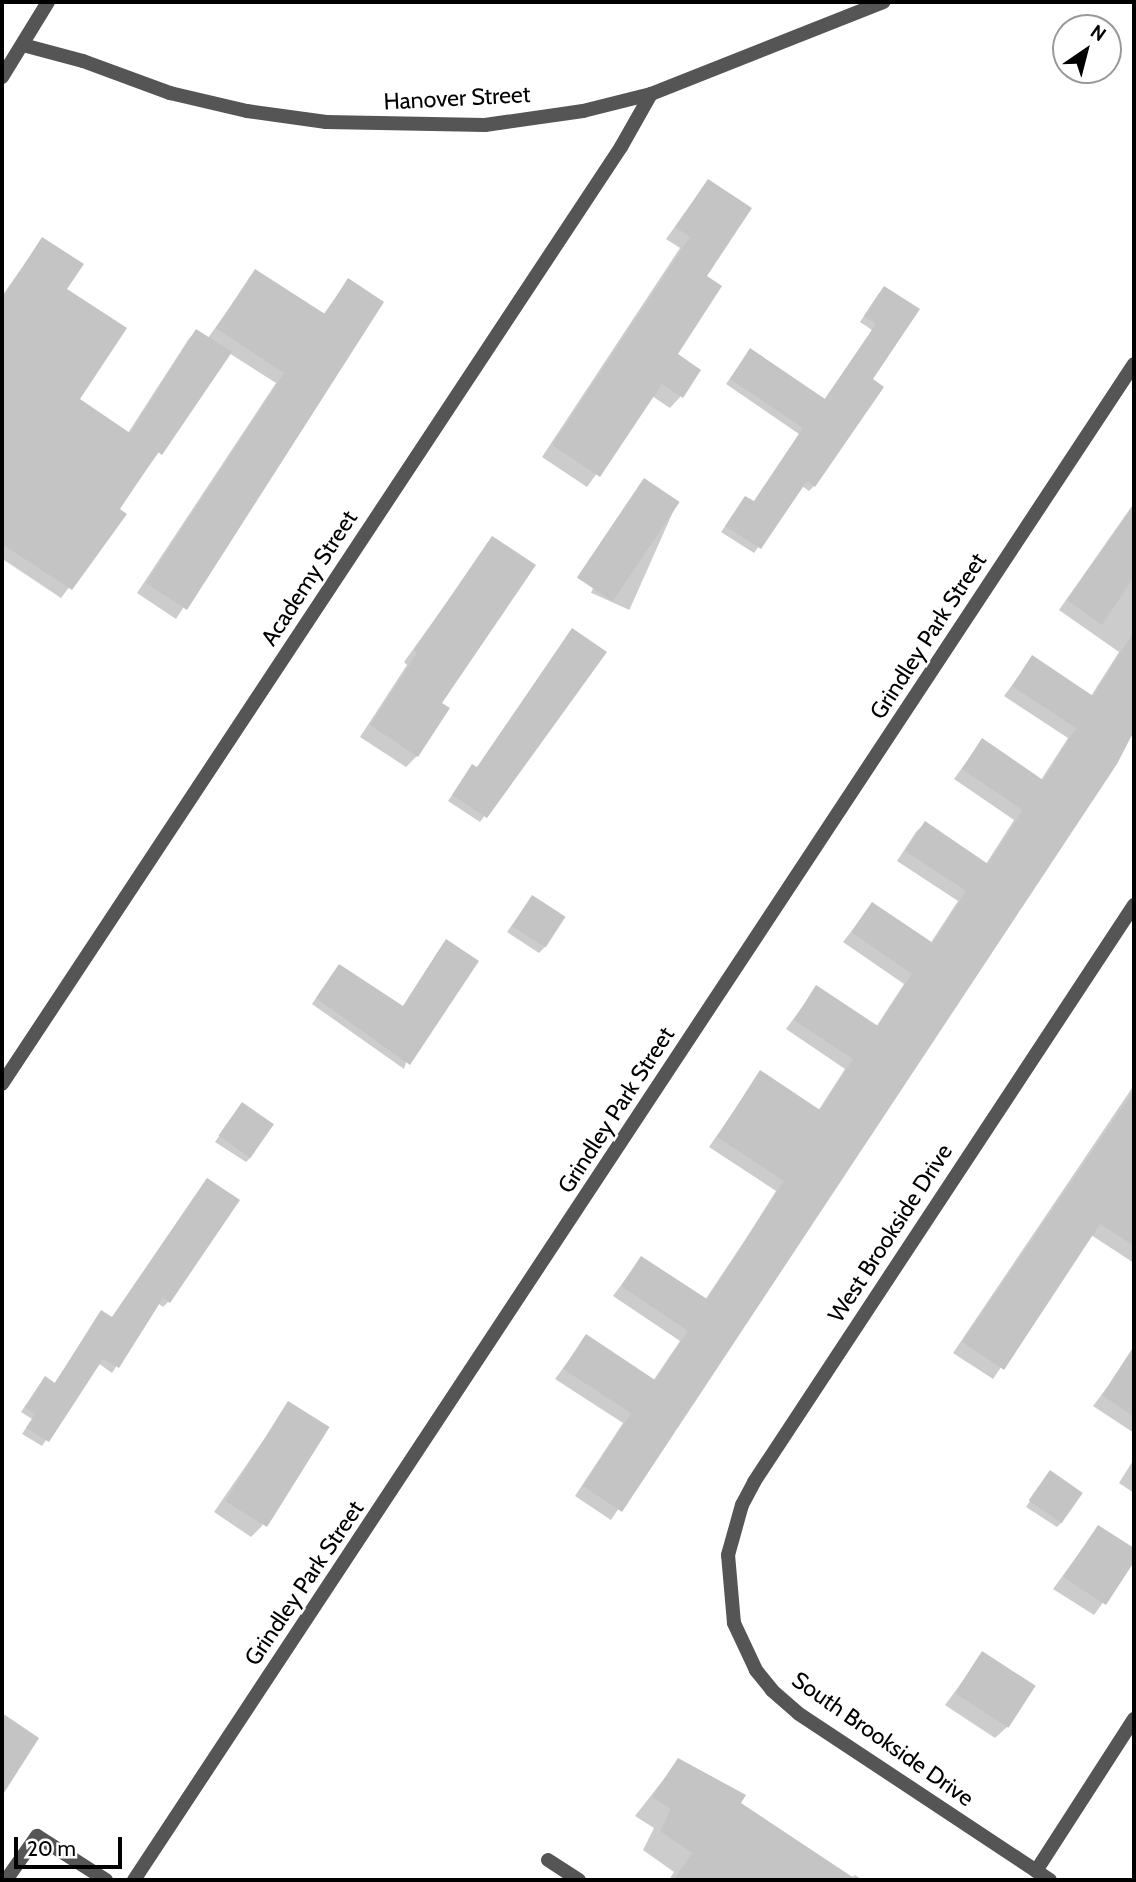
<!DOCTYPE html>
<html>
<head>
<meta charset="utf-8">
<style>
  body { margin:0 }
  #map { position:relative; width:1136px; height:1882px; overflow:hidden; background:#fff; font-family:Cabin,sans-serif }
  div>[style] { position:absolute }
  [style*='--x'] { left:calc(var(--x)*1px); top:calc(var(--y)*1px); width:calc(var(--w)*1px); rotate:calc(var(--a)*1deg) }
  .shadow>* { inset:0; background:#0003; transform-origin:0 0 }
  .building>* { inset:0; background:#c4c4c4; transform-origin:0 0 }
  .service>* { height:14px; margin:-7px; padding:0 7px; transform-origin:7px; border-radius:7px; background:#555 }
  .minor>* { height:14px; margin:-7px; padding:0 7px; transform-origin:7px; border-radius:7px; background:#555 }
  span { translate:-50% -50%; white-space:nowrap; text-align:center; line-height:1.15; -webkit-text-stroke:5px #fff; paint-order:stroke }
  .street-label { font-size:23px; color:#000 }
  .frame { position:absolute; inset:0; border:4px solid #000; pointer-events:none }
  .north { position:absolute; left:1052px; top:14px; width:70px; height:70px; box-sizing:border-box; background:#fff; border:2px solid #999; border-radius:50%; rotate:35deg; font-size:19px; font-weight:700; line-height:28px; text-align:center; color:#000 }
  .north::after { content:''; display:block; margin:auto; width:24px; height:32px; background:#000; clip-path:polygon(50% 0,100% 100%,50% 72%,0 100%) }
  .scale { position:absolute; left:14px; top:1837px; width:108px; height:32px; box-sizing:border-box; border:4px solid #000; border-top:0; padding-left:9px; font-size:21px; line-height:24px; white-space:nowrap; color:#000; -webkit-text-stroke:5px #fff; paint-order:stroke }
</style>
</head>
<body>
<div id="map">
  <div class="shadow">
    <div style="clip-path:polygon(708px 181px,704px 277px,676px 355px,681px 396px,670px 408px,652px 396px,587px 487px,542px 457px,680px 248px,666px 239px)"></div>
    <div style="clip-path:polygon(42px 239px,65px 289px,78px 400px,128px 433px,188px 340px,196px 331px,208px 338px,255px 272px,323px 315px,348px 280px,381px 302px,176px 619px,137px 593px,276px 383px,229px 353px,118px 510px,125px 514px,61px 598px,4px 560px,2px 564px,2px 296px)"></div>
    <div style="clip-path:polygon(879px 293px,871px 380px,814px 486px,809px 491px,802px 486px,754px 553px,721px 532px,746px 498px,753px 503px,799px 434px,726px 384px,750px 350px,824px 400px,872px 330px,860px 322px)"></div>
    <div style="left:639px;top:485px;width:42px;height:118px;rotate:24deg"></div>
    <div style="clip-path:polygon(1134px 503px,1134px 732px,611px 1520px,575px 1496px,623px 1423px,555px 1379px,586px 1337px,653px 1381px,680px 1341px,613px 1296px,641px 1258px,705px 1300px,745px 1240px,776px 1191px,709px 1147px,760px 1073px,818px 1111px,845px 1069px,786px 1029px,816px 988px,876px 1027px,904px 984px,843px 942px,872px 905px,930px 944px,958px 901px,897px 861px,916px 832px,925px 823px,986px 864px,1014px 820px,954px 779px,982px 740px,1041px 780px,1068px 738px,1004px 696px,1032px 658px,1091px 696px,1119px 652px,1059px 610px)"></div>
    <div style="clip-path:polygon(493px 538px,440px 703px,417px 756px,406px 767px,360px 737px,407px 665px,404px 662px)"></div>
    <div style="clip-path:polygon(605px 653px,480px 822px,448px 801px,472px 766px,476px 769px)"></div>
    <div style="clip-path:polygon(532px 897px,544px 948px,539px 953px,507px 932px)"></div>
    <div style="clip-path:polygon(441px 947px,404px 1069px,312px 1004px,334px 972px,402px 1008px)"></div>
    <div style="clip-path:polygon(1134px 1085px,1134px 1173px,1120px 1195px,1134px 1204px,1134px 1263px,1091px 1235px,993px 1379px,953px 1353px)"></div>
    <div style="clip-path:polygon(242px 1104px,251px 1157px,246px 1162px,215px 1142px)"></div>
    <div style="clip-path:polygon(207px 1180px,168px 1302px,163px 1307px,158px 1303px,112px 1373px,98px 1363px,42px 1446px,22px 1434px,32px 1419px,21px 1412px,40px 1384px,45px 1378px,54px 1384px,101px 1312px,111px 1319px)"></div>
    <div style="clip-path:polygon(1122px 1368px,1134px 1376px,1134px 1433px,1093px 1406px)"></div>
    <div style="clip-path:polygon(289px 1403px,262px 1526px,251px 1537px,214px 1512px)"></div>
    <div style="clip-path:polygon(1134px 1459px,1134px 1493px,1119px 1483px)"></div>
    <div style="clip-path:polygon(1045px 1478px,1062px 1522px,1057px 1527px,1026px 1507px)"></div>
    <div style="clip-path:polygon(1098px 1527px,1134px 1550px,1134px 1559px,1094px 1615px,1053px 1589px)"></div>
    <div style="clip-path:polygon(983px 1654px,1007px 1727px,995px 1738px,945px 1705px)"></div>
    <div style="clip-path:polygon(678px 1761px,851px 1878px,855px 1875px,863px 1880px,728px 1880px,717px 1873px,712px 1880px,669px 1880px,674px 1872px,643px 1850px,654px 1828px,635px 1816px)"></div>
  </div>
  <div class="building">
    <div style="clip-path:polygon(708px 179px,752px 208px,707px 276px,722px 286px,678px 354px,701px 370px,683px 398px,662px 384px,600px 477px,552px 445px,690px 237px,675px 227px)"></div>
    <div style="clip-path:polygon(42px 237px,84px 264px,67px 289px,127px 328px,80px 399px,130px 433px,196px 329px,232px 352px,162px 455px,158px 452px,120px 509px,127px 514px,72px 590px,2px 544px,2px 299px)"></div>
    <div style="clip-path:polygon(255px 269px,325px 314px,348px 278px,384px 302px,187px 610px,146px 583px,284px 373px,216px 328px)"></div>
    <div style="clip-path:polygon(884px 286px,920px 309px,873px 379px,884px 387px,815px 487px,807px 481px,761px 549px,725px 526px,745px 496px,754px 501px,803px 428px,730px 379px,750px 348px,825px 399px,876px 324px,864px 316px)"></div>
    <div style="left:644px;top:478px;width:43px;height:120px;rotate:34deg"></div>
    <div style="clip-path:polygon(1134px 505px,1134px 577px,1102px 625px,1067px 600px)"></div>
    <div style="clip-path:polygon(492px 536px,536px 565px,442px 703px,450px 708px,418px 757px,370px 725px,417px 653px,414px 650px)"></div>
    <div style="clip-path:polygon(572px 628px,607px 652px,487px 818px,452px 795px,472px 764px,477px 767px)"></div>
    <div style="clip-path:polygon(1134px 631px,1134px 731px,1117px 764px,622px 1512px,583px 1486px,631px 1413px,563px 1369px,586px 1334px,655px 1380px,688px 1331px,621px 1286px,641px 1256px,707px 1299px,784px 1181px,717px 1137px,760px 1070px,820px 1110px,853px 1059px,794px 1020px,816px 985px,878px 1026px,912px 974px,851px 932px,872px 902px,933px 943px,966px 891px,905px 851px,925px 821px,988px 864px,1023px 810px,962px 769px,982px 738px,1043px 780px,1076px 728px,1012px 686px,1032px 655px,1093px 696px)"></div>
    <div style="left:532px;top:895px;width:40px;height:37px;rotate:33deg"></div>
    <div style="clip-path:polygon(446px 939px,479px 961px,410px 1065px,316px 998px,339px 964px,403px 1006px)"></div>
    <div style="clip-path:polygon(1134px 1090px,1134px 1246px,1100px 1224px,1004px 1370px,962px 1342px)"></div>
    <div style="left:242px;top:1102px;width:39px;height:41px;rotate:35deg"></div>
    <div style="clip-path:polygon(207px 1178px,240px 1200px,170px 1303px,163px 1298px,119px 1368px,103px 1359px,49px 1442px,26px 1428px,35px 1414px,25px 1407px,45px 1376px,55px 1383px,101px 1310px,112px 1317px)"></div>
    <div style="clip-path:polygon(1134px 1346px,1134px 1417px,1102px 1395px)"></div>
    <div style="left:288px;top:1401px;width:49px;height:118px;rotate:32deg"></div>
    <div style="left:1050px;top:1470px;width:40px;height:37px;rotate:35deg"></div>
    <div style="clip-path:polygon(1098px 1525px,1134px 1548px,1134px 1562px,1106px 1605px,1063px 1577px)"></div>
    <div style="left:982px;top:1651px;width:64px;height:50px;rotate:33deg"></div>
    <div style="clip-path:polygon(2px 1713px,39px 1738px,2px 1796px)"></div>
    <div style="clip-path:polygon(678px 1758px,746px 1795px,741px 1803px,857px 1880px,674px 1880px,692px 1853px,660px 1831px,671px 1809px,652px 1797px)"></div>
  </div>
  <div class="service">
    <div style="--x:548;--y:1860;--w:37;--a:33"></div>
    <div style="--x:6;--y:1880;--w:54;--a:-54.8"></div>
    <div style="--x:37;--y:1836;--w:82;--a:32.5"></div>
  </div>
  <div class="minor">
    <div style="--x:23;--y:45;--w:62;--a:14.9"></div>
    <div style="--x:83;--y:61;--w:93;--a:20.2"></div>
    <div style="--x:170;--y:93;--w:79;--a:13.2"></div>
    <div style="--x:247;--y:111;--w:80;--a:7.9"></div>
    <div style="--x:326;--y:122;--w:159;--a:1.1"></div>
    <div style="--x:485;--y:125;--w:99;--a:-8.1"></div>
    <div style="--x:583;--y:111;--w:70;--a:-14"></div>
    <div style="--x:651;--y:94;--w:250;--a:-21.6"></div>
    <div style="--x:2;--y:77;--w:88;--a:-58.5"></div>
    <div style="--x:2;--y:1084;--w:1123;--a:-56.55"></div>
    <div style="--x:621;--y:147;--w:61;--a:-60.5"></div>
    <div style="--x:1036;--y:1871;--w:181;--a:-57.2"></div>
    <div style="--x:134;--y:1880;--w:1816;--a:-56.59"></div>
    <div style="--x:1050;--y:1880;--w:302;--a:-146.5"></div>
    <div style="--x:798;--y:1713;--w:35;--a:-139"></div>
    <div style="--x:772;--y:1690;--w:26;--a:-129"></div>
    <div style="--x:756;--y:1670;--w:52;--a:-115.1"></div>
    <div style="--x:734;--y:1623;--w:68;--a:-95"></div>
    <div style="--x:728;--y:1555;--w:52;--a:-74.4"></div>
    <div style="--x:742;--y:1505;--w:26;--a:-62"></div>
    <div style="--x:754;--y:1482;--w:691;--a:-56.63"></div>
  </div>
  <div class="street-label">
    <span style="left:457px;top:98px;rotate:-3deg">Hanover Street</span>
    <span style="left:309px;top:578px;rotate:-57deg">Academy Street</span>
    <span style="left:928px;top:636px;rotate:-57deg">Grindley Park Street</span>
    <span style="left:616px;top:1110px;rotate:-57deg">Grindley Park Street</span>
    <span style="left:890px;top:1233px;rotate:-57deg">West Brookside Drive</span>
    <span style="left:304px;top:1583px;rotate:-56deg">Grindley Park Street</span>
    <span style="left:883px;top:1739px;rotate:35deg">South Brookside Drive</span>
  </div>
  <div class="frame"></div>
  <div class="north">N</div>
  <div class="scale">20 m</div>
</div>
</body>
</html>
